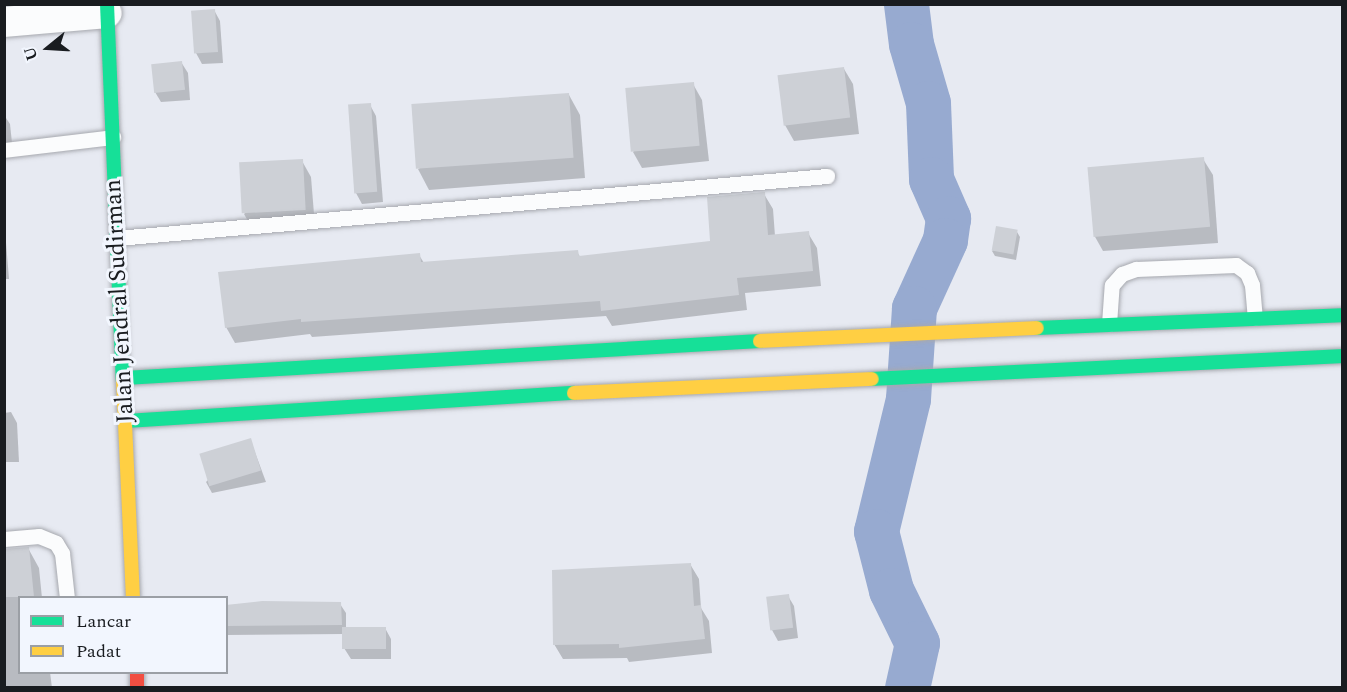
<!DOCTYPE html>
<html>
<head>
<meta charset="utf-8">
<style>
  body { margin:0 }
  #map { position:relative; width:1347px; height:692px; overflow:hidden; background:#e7eaf2; font-family:Spectral,serif }
  div>[style] { position:absolute }
  [style*='--x'] { left:calc(var(--x)*1px); top:calc(var(--y)*1px); width:calc(var(--w)*1px); rotate:calc(var(--a)*1deg) }
  .shadow>* { inset:0; background:#0003 }
  .river>* { height:45px; margin:-22.5px; padding:0 22.5px; transform-origin:22.5px; border-radius:22.5px; background:#97aad0 }
  .building>* { inset:0; background:#cdd0d6; transform-origin:0 0 }
  .roads { filter:drop-shadow(0 0 2px #a6a8ae) drop-shadow(0 0 2px #a6a8ae) }
  .lane>* { height:15px; margin:-7.5px; padding:0 7.5px; transform-origin:7.5px; border-radius:7.5px; background:#fbfcfd }
  .street>* { height:30px; margin:-15px; padding:0 15px; transform-origin:15px; border-radius:15px; background:#fbfcfd }
  .fast>* { height:14px; margin:-7px; padding:0 7px; transform-origin:7px; border-radius:7px; background:#16e098 }
  .slow>* { height:14px; margin:-7px; padding:0 7px; transform-origin:7px; border-radius:7px; background:#ffcf43 }
  .jam>* { height:14px; margin:-7px; padding:0 7px; transform-origin:7px; border-radius:7px; background:#f24e42 }
  span { translate:-50% -50%; white-space:nowrap; text-align:center; line-height:1.15; -webkit-text-stroke:6px #f2f6fe; paint-order:stroke }
  .street-label { font-size:24px; color:#191c20 }
  .frame { position:absolute; inset:0; border:6px solid #191c20; pointer-events:none }
  .legend { position:absolute; left:18px; top:596px; width:210px; height:78px; box-sizing:border-box; background:#f2f6fe; border:2px solid #9b9fa5; margin:0; padding:8px 10px; list-style:none; font-size:18px; color:#191c20 }
  .legend li { display:flex; align-items:center; gap:12px; height:30px }
  .legend b { width:30px; border:2px solid #9b9fa5 }
  .north { position:absolute; left:18px; top:18px; width:60px; height:60px; -webkit-text-stroke:4px #f2f6fe; paint-order:stroke; rotate:252deg; font-size:16px; font-weight:700; line-height:24px; text-align:center; color:#191c20 }
  .north::after { content:''; display:block; margin:auto; width:21px; height:27px; background:#191c20; clip-path:polygon(50% 0,100% 100%,50% 72%,0 100%) }
</style>
</head>
<body>
<div id="map">
  <div class="shadow">
    <div style="clip-path:polygon(214px 10px,220px 21px,223px 63px,202px 64px,196px 53px)"></div>
    <div style="clip-path:polygon(181px 62px,188px 73px,190px 100px,161px 102px,155px 92px)"></div>
    <div style="clip-path:polygon(844px 69px,853px 84px,859px 134px,794px 141px,785px 125px)"></div>
    <div style="clip-path:polygon(693px 84px,702px 100px,709px 161px,642px 168px,633px 152px)"></div>
    <div style="clip-path:polygon(569px 95px,580px 115px,585px 178px,429px 190px,418px 169px)"></div>
    <div style="clip-path:polygon(370px 105px,376px 116px,383px 202px,362px 204px,356px 193px)"></div>
    <div style="clip-path:polygon(4px 115px,10px 124px,12px 143px,4px 143px)"></div>
    <div style="clip-path:polygon(1203px 159px,1213px 175px,1218px 243px,1103px 251px,1094px 235px)"></div>
    <div style="clip-path:polygon(302px 161px,311px 177px,315px 226px,253px 230px,244px 214px)"></div>
    <div style="clip-path:polygon(764px 194px,773px 209px,775px 236px,808px 233px,817px 248px,821px 286px,745px 293px,747px 310px,612px 326px,606px 316px,312px 337px,310px 334px,235px 343px,226px 327px,419px 255px,424px 263px,577px 252px,581px 258px,712px 243px)"></div>
    <div style="clip-path:polygon(4px 218px,9px 279px,4px 279px)"></div>
    <div style="clip-path:polygon(1017px 232px,1020px 237px,1016px 260px,995px 256px,992px 251px)"></div>
    <div style="clip-path:polygon(11px 412px,17px 423px,19px 462px,4px 462px,4px 413px)"></div>
    <div style="clip-path:polygon(250px 439px,266px 482px,212px 493px,206px 482px)"></div>
    <div style="clip-path:polygon(28px 548px,39px 568px,42px 598px,20px 598px,20px 672px,50px 672px,52px 688px,4px 688px,4px 550px)"></div>
    <div style="clip-path:polygon(690px 564px,699px 579px,701px 608px,709px 621px,712px 653px,629px 662px,627px 658px,563px 659px,554px 644px)"></div>
    <div style="clip-path:polygon(788px 596px,794px 606px,798px 638px,778px 641px,772px 630px)"></div>
    <div style="clip-path:polygon(340px 604px,346px 613px,346px 629px,385px 628px,391px 639px,391px 659px,351px 659px,344px 648px,344px 634px,226px 635px,226px 605px)"></div>
  </div>
  <div class="river">
    <div style="--x:906;--y:4;--w:40;--a:82.9"></div>
    <div style="--x:911;--y:44;--w:61;--a:73.9"></div>
    <div style="--x:928;--y:103;--w:76;--a:87.7"></div>
    <div style="--x:931;--y:179;--w:43;--a:66.4"></div>
    <div style="--x:948;--y:218;--w:22;--a:98"></div>
    <div style="--x:945;--y:240;--w:75;--a:114.5"></div>
    <div style="--x:914;--y:308;--w:91;--a:93.8"></div>
    <div style="--x:908;--y:399;--w:136;--a:103.6"></div>
    <div style="--x:876;--y:531;--w:61;--a:75.7"></div>
    <div style="--x:891;--y:590;--w:59;--a:63.9"></div>
    <div style="--x:917;--y:643;--w:46;--a:102.5"></div>
  </div>
  <div class="building">
    <div style="left:215px;top:9px;width:43px;height:24px;rotate:86deg"></div>
    <div style="left:182px;top:61px;width:29px;height:31px;rotate:84deg"></div>
    <div style="left:844px;top:67px;width:51px;height:67px;rotate:83deg"></div>
    <div style="left:694px;top:82px;width:64px;height:69px;rotate:85deg"></div>
    <div style="left:569px;top:93px;width:65px;height:158px;rotate:86deg"></div>
    <div style="left:371px;top:103px;width:89px;height:23px;rotate:86deg"></div>
    <div style="left:1204px;top:157px;width:70px;height:117px;rotate:85deg"></div>
    <div style="left:303px;top:159px;width:51px;height:64px;rotate:87deg"></div>
    <div style="clip-path:polygon(765px 192px,768px 235px,809px 231px,813px 271px,737px 278px,739px 295px,601px 311px,600px 301px,301px 322px,301px 319px,225px 328px,218px 272px,420px 253px,421px 262px,578px 250px,579px 256px,710px 241px,707px 197px)"></div>
    <div style="left:996px;top:226px;width:22px;height:25px;rotate:10deg"></div>
    <div style="left:251px;top:438px;width:34px;height:54px;rotate:73deg"></div>
    <div style="clip-path:polygon(29px 547px,34px 597px,4px 597px,4px 549px)"></div>
    <div style="clip-path:polygon(691px 563px,694px 606px,701px 605px,705px 639px,619px 648px,619px 644px,553px 645px,552px 570px)"></div>
    <div style="left:789px;top:594px;width:34px;height:23px;rotate:83deg"></div>
    <div style="clip-path:polygon(262px 601px,341px 602px,342px 625px,226px 626px,226px 605px)"></div>
    <div style="left:342px;top:627px;width:44px;height:22px"></div>
  </div>
  <div class="roads">
    <div class="lane">
      <div style="--x:4;--y:150;--w:110;--a:-6.8"></div>
      <div style="--x:117;--y:238;--w:713;--a:-4.99"></div>
      <div style="--x:1109;--y:324;--w:39;--a:-86"></div>
      <div style="--x:1112;--y:285;--w:15;--a:-48"></div>
      <div style="--x:1122;--y:274;--w:15;--a:-20"></div>
      <div style="--x:1136;--y:269;--w:100;--a:-2.3"></div>
      <div style="--x:1236;--y:265;--w:14;--a:36"></div>
      <div style="--x:1247;--y:273;--w:13;--a:67"></div>
      <div style="--x:1252;--y:285;--w:33;--a:85"></div>
      <div style="--x:4;--y:539;--w:35;--a:-5"></div>
      <div style="--x:39;--y:536;--w:18;--a:22"></div>
      <div style="--x:56;--y:543;--w:12;--a:59"></div>
      <div style="--x:62;--y:553;--w:45;--a:83.7"></div>
    </div>
    <div class="street">
      <div style="--x:4;--y:22;--w:103;--a:-5"></div>
    </div>
    <div class="fast">
      <div style="--x:107;--y:4;--w:375;--a:87.6"></div>
      <div style="--x:1037;--y:328;--w:305;--a:-2.4"></div>
      <div style="--x:124;--y:378;--w:637;--a:-3.33"></div>
      <div style="--x:872;--y:379;--w:471;--a:-2.8"></div>
      <div style="--x:126;--y:421;--w:449;--a:-3.6"></div>
    </div>
    <div class="slow">
      <div style="--x:760;--y:341;--w:277;--a:-2.7"></div>
      <div style="--x:123;--y:379;--w:219;--a:87.4"></div>
      <div style="--x:574;--y:393;--w:298;--a:-2.7"></div>
    </div>
    <div class="jam">
      <div style="--x:137;--y:672;--w:16;--a:90"></div>
    </div>
  </div>
  <div class="street-label">
    <span style="left:120px;top:301px;rotate:-93deg">Jalan Jendral Sudirman</span>
  </div>
  <div class="frame"></div>
  <ul class="legend">
  <li><b style="height:8px;background:#16e098"></b>Lancar</li>
  <li><b style="height:8px;background:#ffcf43"></b>Padat</li>
  </ul>
  <div class="north">U</div>
</div>
</body>
</html>
